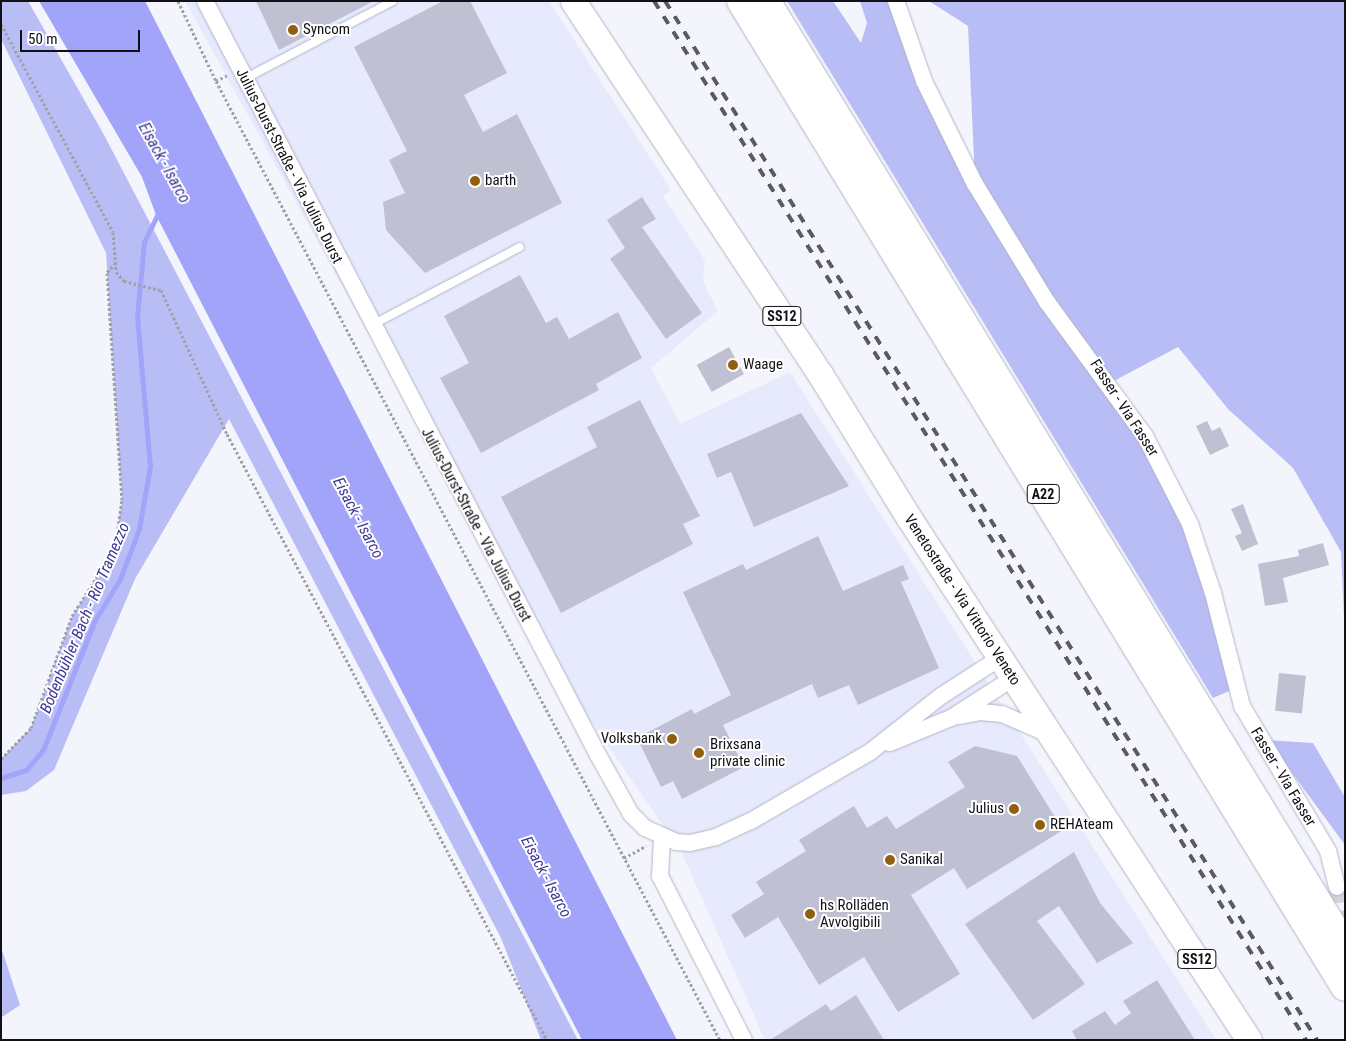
<!DOCTYPE html>
<html>
<head>
<meta charset="utf-8">
<style>
  body { margin:0 }
  #map { position:relative; width:1346px; height:1041px; overflow:hidden; background:#f4f5fc; font-family:"Roboto Condensed",sans-serif }
  div>[style] { position:absolute }
  [style*='--x'] { left:calc(var(--x)*1px); top:calc(var(--y)*1px); width:calc(var(--w)*1px); rotate:calc(var(--a)*1deg) }
  .built>* { inset:0; background:#e7e9fd }
  .green>* { inset:0; background:#b9bdf6 }
  .water>* { inset:0; background:#a1a4f8 }
  .stream>* { height:5px; margin:-2.5px; padding:0 2.5px; transform-origin:2.5px; border-radius:2.5px; background:#a1a4f8 }
  .building>* { inset:0; background:#bfc1d2; transform-origin:0 0 }
  .minor-tunnel>* { height:16px; margin-top:-8px; transform-origin:0; background:repeating-linear-gradient(90deg,#d2d3da 0 16px,transparent 0 24px) }
  .path>* { height:3px; margin-top:-1.5px; transform-origin:0; background:repeating-linear-gradient(90deg,#a0a1a7 0 2.5px,transparent 0 5px) }
  .roads { filter:drop-shadow(0 0 1px #b3b5c6) drop-shadow(0 0 1px #b3b5c6) }
  .service>* { height:8px; margin:-4px; padding:0 4px; transform-origin:4px; border-radius:4px; background:#fff }
  .minor>* { height:16px; margin:-8px; padding:0 8px; transform-origin:8px; border-radius:8px; background:#fff }
  .primary>* { height:25px; margin:-12.5px; padding:0 12.5px; transform-origin:12.5px; border-radius:12.5px; background:#fff }
  .motorway>* { height:28px; margin:-14px; padding:0 14px; transform-origin:14px; border-radius:14px; background:#fff }
  .rail>* { height:4px; margin-top:-2px; transform-origin:0; background:repeating-linear-gradient(90deg,#5a5a61 0 9px,transparent 0 18px) }
  .dots>* { width:14px; height:14px; translate:-50% -50%; box-sizing:border-box; border:2px solid #fff; border-radius:50% }
  span { translate:-50% -50%; white-space:nowrap; text-align:center; line-height:1.15; -webkit-text-stroke:4px #fff; paint-order:stroke }
  .shield-label span { padding:1px 4px; background:#fff; border:1px solid; border-radius:4px; -webkit-text-stroke-width:0 }
  .shield-label { font-size:14px; color:#101016; font-weight:700 }
  .poi-label { font-size:15px; color:#101016 }
  .left { translate:0 -50%; text-align:left }
  .right { translate:-100% -50%; text-align:right }
  .street-label { font-size:15px; color:#101016 }
  .water-label { font-size:16px; color:#3f3796; font-style:italic }
  .frame { position:absolute; inset:0; border:2px solid #101016; pointer-events:none }
  .scale { position:absolute; left:20px; top:30px; width:120px; height:22px; box-sizing:border-box; border:2px solid #101016; border-top:0; padding-left:6px; font-size:15px; line-height:18px; white-space:nowrap; color:#101016; -webkit-text-stroke:4px #fff; paint-order:stroke }
</style>
</head>
<body>
<div id="map">
  <div class="built">
    <div style="clip-path:polygon(185px 1px,549px 1px,671px 190px,663px 196px,705px 261px,703px 282px,718px 311px,651px 368px,680px 424px,790px 372px,1216px 1040px,765px 1040px,681px 851px,548px 660px)"></div>
  </div>
  <div class="green">
    <div style="clip-path:polygon(1px 1px,28px 1px,103px 133px,578px 1040px,541px 1040px,501px 938px,229px 419px,135px 579px,54px 770px,26px 791px,1px 795px,1px 759px,31px 728px,72px 616px,115px 548px,122px 500px,106px 253px,1px 39px)"></div>
    <div style="clip-path:polygon(787px 1px,833px 1px,861px 43px,867px 23px,860px 1px,895px 1px,975px 182px,968px 26px,929px 1px,1345px 1px,1345px 639px,1341px 552px,1293px 468px,1228px 409px,1178px 347px,1110px 383px,1190px 524px,1236px 688px,1213px 698px)"></div>
    <div style="clip-path:polygon(1268px 740px,1313px 743px,1345px 797px,1345px 845px)"></div>
    <div style="clip-path:polygon(1px 947px,20px 1005px,2px 1017px,1px 1017px)"></div>
  </div>
  <div class="water">
    <div style="clip-path:polygon(39px 1px,145px 1px,677px 1040px,582px 1040px,156px 215px,142px 177px)"></div>
  </div>
  <div class="stream">
    <div style="--x:1;--y:778;--w:26;--a:-18"></div>
    <div style="--x:26;--y:770;--w:26;--a:-50"></div>
    <div style="--x:43;--y:750;--w:140;--a:-68.2"></div>
    <div style="--x:95;--y:620;--w:48;--a:-58.6"></div>
    <div style="--x:120;--y:579;--w:53;--a:-69.2"></div>
    <div style="--x:139;--y:529;--w:64;--a:-80.1"></div>
    <div style="--x:150;--y:466;--w:150;--a:-95"></div>
    <div style="--x:137;--y:317;--w:75;--a:-84.7"></div>
    <div style="--x:144;--y:242;--w:37;--a:-64"></div>
  </div>
  <div class="building">
    <div style="clip-path:polygon(256px 1px,374px 1px,279px 50px)"></div>
    <div style="clip-path:polygon(443px 1px,470px 1px,507px 73px,464px 95px,483px 132px,517px 114px,562px 203px,425px 273px,386px 230px,383px 202px,405px 193px,389px 160px,407px 151px,354px 47px)"></div>
    <div style="clip-path:polygon(642px 197px,656px 219px,642px 227px,702px 313px,666px 339px,610px 259px,625px 248px,607px 220px)"></div>
    <div style="clip-path:polygon(520px 275px,546px 323px,557px 317px,569px 339px,618px 312px,642px 358px,596px 384px,599px 390px,481px 453px,440px 378px,469px 363px,444px 316px)"></div>
    <div style="left:729px;top:347px;width:31px;height:37px;rotate:61deg"></div>
    <div style="clip-path:polygon(640px 400px,700px 516px,683px 524px,693px 544px,561px 613px,501px 497px,597px 447px,587px 427px)"></div>
    <div style="clip-path:polygon(801px 413px,849px 486px,754px 527px,731px 472px,717px 478px,707px 454px)"></div>
    <div style="clip-path:polygon(1207px 421px,1212px 431px,1220px 427px,1229px 446px,1210px 455px,1196px 426px)"></div>
    <div style="clip-path:polygon(1243px 504px,1258px 544px,1242px 551px,1235px 536px,1242px 533px,1231px 509px)"></div>
    <div style="clip-path:polygon(818px 536px,843px 591px,903px 565px,909px 579px,901px 582px,939px 668px,858px 705px,849px 685px,818px 698px,812px 684px,723px 725px,744px 767px,682px 799px,673px 781px,661px 787px,637px 738px,692px 709px,694px 714px,731px 695px,683px 592px,743px 564px,746px 570px)"></div>
    <div style="clip-path:polygon(1323px 543px,1329px 565px,1283px 578px,1288px 602px,1265px 606px,1258px 564px,1299px 556px,1298px 550px)"></div>
    <div style="left:1279px;top:673px;width:27px;height:38px;rotate:6deg"></div>
    <div style="clip-path:polygon(975px 746px,1017px 756px,1063px 830px,967px 889px,954px 868px,911px 895px,960px 974px,898px 1012px,864px 957px,819px 985px,778px 917px,745px 938px,731px 915px,764px 894px,756px 882px,806px 851px,799px 840px,854px 806px,867px 828px,887px 816px,896px 829px,965px 787px,948px 762px)"></div>
    <div style="clip-path:polygon(1074px 852px,1100px 903px,1133px 943px,1097px 963px,1059px 906px,1037px 921px,1085px 984px,1033px 1020px,965px 924px)"></div>
    <div style="clip-path:polygon(1157px 980px,1195px 1040px,1077px 1040px,1072px 1031px,1105px 1011px,1115px 1025px,1131px 1013px,1123px 1001px)"></div>
    <div style="clip-path:polygon(856px 995px,884px 1040px,770px 1040px,826px 1004px,831px 1011px)"></div>
  </div>
  <div class="minor-tunnel">
    <div style="--x:1337;--y:887;--w:48;--a:82.9"></div>
  </div>
  <div class="path">
    <div style="--x:178;--y:1;--w:89;--a:64.6"></div>
    <div style="--x:216;--y:81;--w:1083;--a:62.28"></div>
    <div style="--x:1;--y:24;--w:236;--a:61.7"></div>
    <div style="--x:113;--y:232;--w:40;--a:85.7"></div>
    <div style="--x:116;--y:272;--w:12;--a:48"></div>
    <div style="--x:124;--y:281;--w:38;--a:14"></div>
    <div style="--x:161;--y:290;--w:158;--a:65.4"></div>
    <div style="--x:227;--y:434;--w:685;--a:62.16"></div>
    <div style="--x:216;--y:81;--w:13;--a:-27"></div>
    <div style="--x:1;--y:759;--w:43;--a:-45.9"></div>
    <div style="--x:31;--y:728;--w:119;--a:-69.9"></div>
    <div style="--x:72;--y:616;--w:80;--a:-57.7"></div>
    <div style="--x:115;--y:548;--w:49;--a:-81.7"></div>
    <div style="--x:122;--y:500;--w:228;--a:-93.8"></div>
    <div style="--x:107;--y:272;--w:10;--a:-45"></div>
    <div style="--x:624;--y:858;--w:25;--a:-29"></div>
  </div>
  <div class="roads">
    <div class="service">
      <div style="--x:244;--y:79;--w:168;--a:-27.6"></div>
      <div style="--x:372;--y:325;--w:167;--a:-27.8"></div>
    </div>
    <div class="minor">
      <div style="--x:205;--y:1;--w:850;--a:62.47"></div>
      <div style="--x:598;--y:755;--w:68;--a:60.8"></div>
      <div style="--x:631;--y:814;--w:20;--a:45"></div>
      <div style="--x:645;--y:828;--w:34;--a:24"></div>
      <div style="--x:676;--y:842;--w:14;--a:4"></div>
      <div style="--x:690;--y:843;--w:27;--a:-13"></div>
      <div style="--x:716;--y:837;--w:38;--a:-25"></div>
      <div style="--x:751;--y:821;--w:138;--a:-30.1"></div>
      <div style="--x:870;--y:752;--w:90;--a:-38.3"></div>
      <div style="--x:941;--y:696;--w:70;--a:-32.8"></div>
      <div style="--x:896;--y:1;--w:85;--a:70.7"></div>
      <div style="--x:924;--y:81;--w:115;--a:63.7"></div>
      <div style="--x:975;--y:184;--w:138;--a:58.6"></div>
      <div style="--x:1047;--y:302;--w:166;--a:53.8"></div>
      <div style="--x:1145;--y:436;--w:99;--a:62.9"></div>
      <div style="--x:1190;--y:524;--w:73;--a:71.6"></div>
      <div style="--x:1213;--y:593;--w:117;--a:75.6"></div>
      <div style="--x:1242;--y:706;--w:169;--a:59.3"></div>
      <div style="--x:1328;--y:851;--w:37;--a:76"></div>
      <div style="--x:960;--y:716;--w:20;--a:-11"></div>
      <div style="--x:980;--y:712;--w:22;--a:5"></div>
      <div style="--x:1002;--y:714;--w:50;--a:23.5"></div>
      <div style="--x:890;--y:743;--w:66;--a:-22.3"></div>
      <div style="--x:951;--y:718;--w:74;--a:-32.8"></div>
      <div style="--x:662;--y:838;--w:38;--a:93"></div>
      <div style="--x:660;--y:876;--w:184;--a:62.9"></div>
    </div>
    <div class="primary">
      <div style="--x:573;--y:1;--w:447;--a:56.5"></div>
      <div style="--x:820;--y:374;--w:169;--a:58.3"></div>
      <div style="--x:909;--y:518;--w:623;--a:56.92"></div>
    </div>
    <div class="motorway">
      <div style="--x:741;--y:1;--w:1156;--a:58.51"></div>
      <div style="--x:766;--y:1;--w:1109;--a:58.53"></div>
    </div>
  </div>
  <div class="rail">
    <div style="--x:654;--y:1;--w:1227;--a:57.89"></div>
    <div style="--x:665;--y:1;--w:1227;--a:57.89"></div>
  </div>
  <div class="dots">
    <div style="left:293px;top:30px;background:#915f0f"></div>
    <div style="left:475px;top:181px;background:#915f0f"></div>
    <div style="left:733px;top:365px;background:#915f0f"></div>
    <div style="left:672px;top:739px;background:#915f0f"></div>
    <div style="left:699px;top:753px;background:#915f0f"></div>
    <div style="left:1014px;top:809px;background:#915f0f"></div>
    <div style="left:1040px;top:825px;background:#915f0f"></div>
    <div style="left:890px;top:860px;background:#915f0f"></div>
    <div style="left:810px;top:914px;background:#915f0f"></div>
  </div>
  <div class="shield-label">
    <span style="left:782px;top:316px">SS12</span>
    <span style="left:1043px;top:494px">A22</span>
    <span style="left:1197px;top:959px">SS12</span>
  </div>
  <div class="poi-label">
    <span class="left" style="left:303px;top:30px">Syncom</span>
    <span class="left" style="left:485px;top:181px">barth</span>
    <span class="left" style="left:743px;top:365px">Waage</span>
    <span class="right" style="left:662px;top:739px">Volksbank</span>
    <span class="left" style="left:710px;top:753px">Brixsana<br>private clinic</span>
    <span class="right" style="left:1004px;top:809px">Julius</span>
    <span class="left" style="left:1050px;top:825px">REHAteam</span>
    <span class="left" style="left:900px;top:860px">Sanikal</span>
    <span class="left" style="left:820px;top:914px">hs Rolläden<br>Avvolgibili</span>
  </div>
  <div class="street-label">
    <span style="left:289px;top:166px;rotate:63deg">Julius-Durst-Straße - Via Julius Durst</span>
    <span style="left:1124px;top:408px;rotate:57deg">Fasser - Via Fasser</span>
    <span style="left:476px;top:525px;rotate:62deg">Julius-Durst-Straße - Via Julius Durst</span>
    <span style="left:962px;top:600px;rotate:57deg">Venetostraße - Via Vittorio Veneto</span>
    <span style="left:1283px;top:777px;rotate:59deg">Fasser - Via Fasser</span>
  </div>
  <div class="water-label">
    <span style="left:164px;top:163px;rotate:61deg">Eisack - Isarco</span>
    <span style="left:358px;top:518px;rotate:62deg">Eisack - Isarco</span>
    <span style="left:85px;top:618px;rotate:-67deg">Bodenbühler Bach - Rio Tramezzo</span>
    <span style="left:546px;top:877px;rotate:62deg">Eisack - Isarco</span>
  </div>
  <div class="frame"></div>
  <div class="scale">50 m</div>
</div>
</body>
</html>
